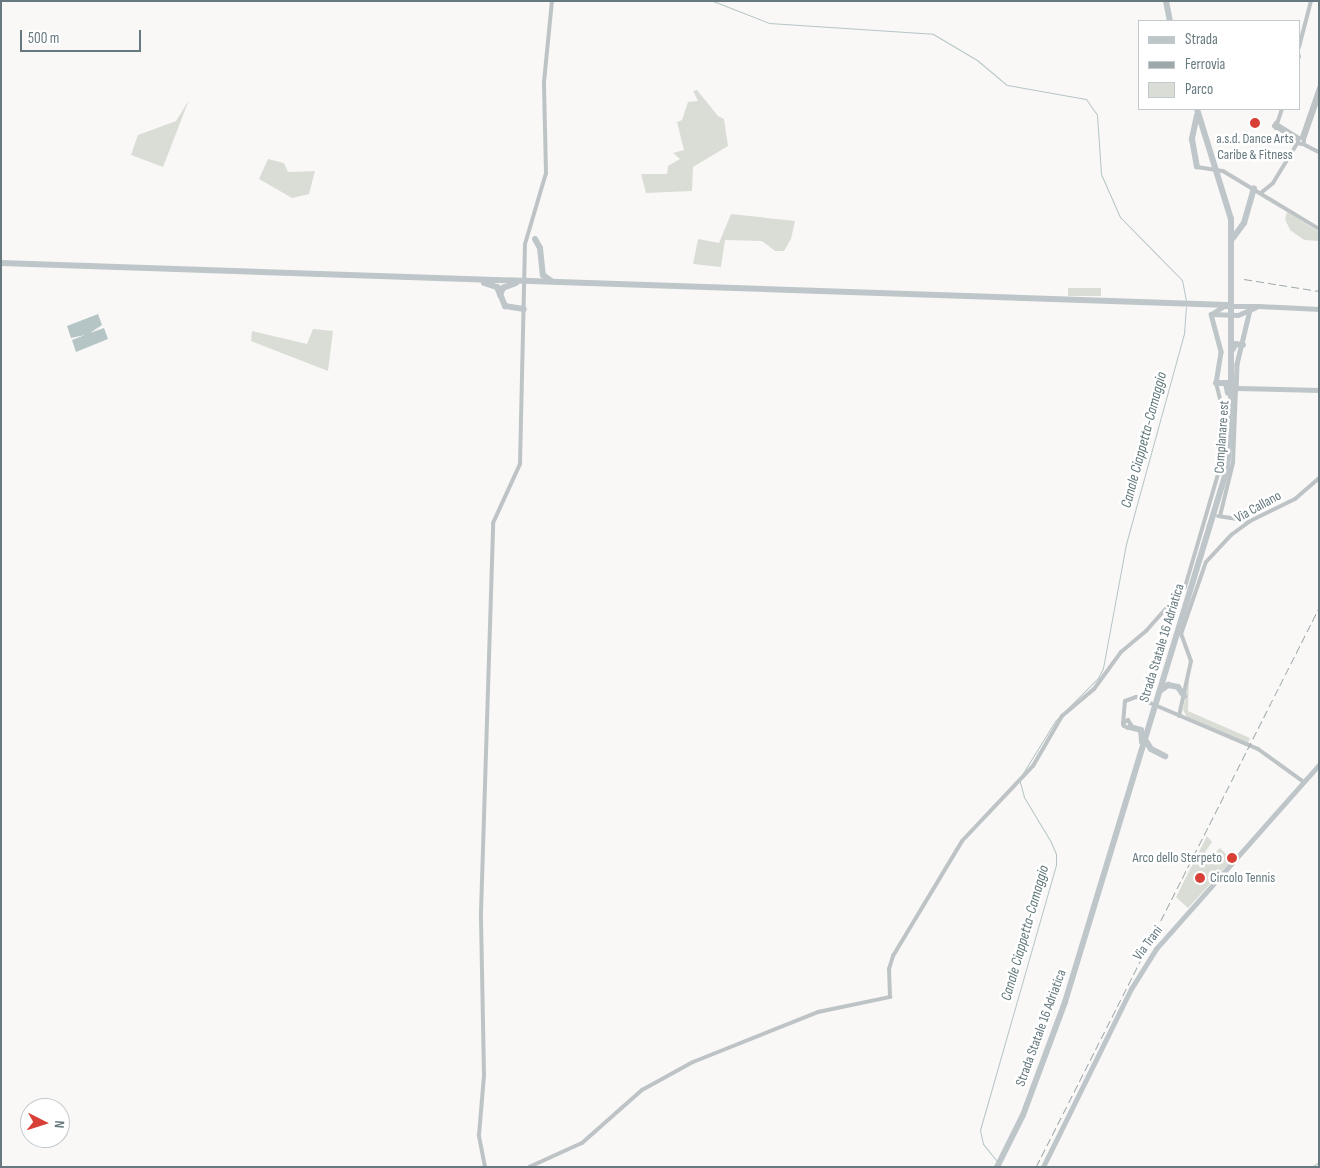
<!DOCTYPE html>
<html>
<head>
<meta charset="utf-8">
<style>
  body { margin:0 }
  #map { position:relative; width:1320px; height:1168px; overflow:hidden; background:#f9f8f7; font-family:"Sofia Sans Condensed",sans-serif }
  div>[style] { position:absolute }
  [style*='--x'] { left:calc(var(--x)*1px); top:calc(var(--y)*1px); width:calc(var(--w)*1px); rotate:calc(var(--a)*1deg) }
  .green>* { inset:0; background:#daddd6; transform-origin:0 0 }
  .water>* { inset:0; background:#b5c5c5 }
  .stream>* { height:1px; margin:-0.5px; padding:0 0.5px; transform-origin:0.5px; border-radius:0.5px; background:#b5c5c5 }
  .tertiary>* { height:4px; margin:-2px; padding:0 2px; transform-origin:2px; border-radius:2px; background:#bec4c6 }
  .tertiary>.ring { margin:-2px; padding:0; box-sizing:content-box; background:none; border:4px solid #bec4c6; border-radius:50% }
  .secondary>* { height:4.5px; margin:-2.25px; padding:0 2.25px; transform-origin:2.25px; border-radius:2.25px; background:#bec6c9 }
  .primary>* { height:5px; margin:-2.5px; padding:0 2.5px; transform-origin:2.5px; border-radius:2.5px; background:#bec6c9 }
  .trunk>* { height:6px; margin:-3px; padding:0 3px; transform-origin:3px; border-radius:3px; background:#bec6c9 }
  .rail>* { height:1px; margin-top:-0.5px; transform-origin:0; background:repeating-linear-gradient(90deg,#9ea8ab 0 8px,transparent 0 12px) }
  .dots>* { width:14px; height:14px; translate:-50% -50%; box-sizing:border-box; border:2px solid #fff; border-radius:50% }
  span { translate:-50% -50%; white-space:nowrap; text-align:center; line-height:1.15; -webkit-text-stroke:5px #fff; paint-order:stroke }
  .poi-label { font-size:14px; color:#66797f }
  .right { translate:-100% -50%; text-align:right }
  .left { translate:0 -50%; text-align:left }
  .street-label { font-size:14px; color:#66797f }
  .water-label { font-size:15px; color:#607779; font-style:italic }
  .frame { position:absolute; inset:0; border:2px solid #66797f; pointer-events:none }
  .legend { position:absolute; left:1138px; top:20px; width:162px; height:90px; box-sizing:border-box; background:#fff; border:1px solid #c2c9cc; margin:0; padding:6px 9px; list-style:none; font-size:15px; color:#66797f }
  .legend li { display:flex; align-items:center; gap:10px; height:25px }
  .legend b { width:25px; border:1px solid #c2c9cc }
  .north { position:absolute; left:20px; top:1098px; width:50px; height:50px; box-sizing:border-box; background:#fff; border:1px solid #c2c9cc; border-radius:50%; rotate:95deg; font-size:14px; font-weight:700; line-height:20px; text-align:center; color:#66797f }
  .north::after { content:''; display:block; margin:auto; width:18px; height:22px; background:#d84037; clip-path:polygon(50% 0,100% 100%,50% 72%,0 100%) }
  .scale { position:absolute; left:20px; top:30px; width:121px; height:22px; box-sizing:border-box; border:2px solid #66797f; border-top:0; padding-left:6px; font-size:15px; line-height:18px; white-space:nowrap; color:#66797f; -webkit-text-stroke:4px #fff; paint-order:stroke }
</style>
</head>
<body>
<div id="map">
  <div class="green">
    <div style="clip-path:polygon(697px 90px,718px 116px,724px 119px,728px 146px,693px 167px,692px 191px,646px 193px,641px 174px,667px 174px,668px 166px,680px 159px,673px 153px,684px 150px,677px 122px,682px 120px,688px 102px,698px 101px,693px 91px)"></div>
    <div style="clip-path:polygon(189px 100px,163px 167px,131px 155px,138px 135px,176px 121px)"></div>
    <div style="clip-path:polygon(268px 159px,284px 163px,288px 172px,315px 171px,309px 194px,292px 198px,259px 179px)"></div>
    <div style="clip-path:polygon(1287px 212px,1319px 232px,1319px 241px,1304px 240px,1290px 230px,1285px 219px)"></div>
    <div style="clip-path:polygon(731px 214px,795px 221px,791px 239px,784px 251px,775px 251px,762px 241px,725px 240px,721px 267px,693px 264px,698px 239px,719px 243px)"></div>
    <div style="left:1068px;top:288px;width:33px;height:8px"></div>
    <div style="clip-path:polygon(313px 329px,333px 331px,328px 371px,251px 341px,252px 331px,307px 344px)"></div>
    <div style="clip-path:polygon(1189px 678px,1188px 711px,1250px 738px,1248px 743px,1187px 717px,1183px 710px)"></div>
    <div style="clip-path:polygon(1207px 836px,1212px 842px,1205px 852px,1211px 857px,1220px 848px,1232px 860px,1188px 908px,1176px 897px)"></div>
  </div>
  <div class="water">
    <div style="clip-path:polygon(98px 314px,102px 325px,90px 333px,104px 328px,108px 339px,76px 352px,72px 340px,85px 335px,71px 338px,67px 326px)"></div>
  </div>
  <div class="stream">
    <div style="--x:713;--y:1;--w:60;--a:21.4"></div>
    <div style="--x:769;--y:23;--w:164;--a:3.8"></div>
    <div style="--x:933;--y:34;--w:51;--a:30.6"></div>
    <div style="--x:977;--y:60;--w:39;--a:40"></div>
    <div style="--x:1007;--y:85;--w:80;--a:10"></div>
    <div style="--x:1086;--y:99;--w:19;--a:55"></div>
    <div style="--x:1097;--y:115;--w:59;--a:86.1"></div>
    <div style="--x:1101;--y:174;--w:47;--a:66.2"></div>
    <div style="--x:1120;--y:217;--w:88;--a:45.5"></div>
    <div style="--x:1182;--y:280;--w:20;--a:79"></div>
    <div style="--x:1020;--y:778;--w:67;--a:-58.4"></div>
    <div style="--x:1055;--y:721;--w:61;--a:-45"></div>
    <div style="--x:1098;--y:678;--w:11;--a:-63"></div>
    <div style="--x:1103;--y:668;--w:126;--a:-79.5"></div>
    <div style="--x:1126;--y:544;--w:218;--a:-74.6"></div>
    <div style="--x:1184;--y:334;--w:27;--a:-86"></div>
    <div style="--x:996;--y:1160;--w:21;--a:-129"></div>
    <div style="--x:983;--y:1144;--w:14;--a:-102"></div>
    <div style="--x:980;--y:1130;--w:276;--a:-74"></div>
    <div style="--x:1056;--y:865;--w:11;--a:-90"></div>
    <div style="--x:1056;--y:854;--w:13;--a:-113"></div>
    <div style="--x:1051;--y:842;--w:52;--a:-121"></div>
    <div style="--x:1024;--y:797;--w:16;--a:-105"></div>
    <div style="--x:1312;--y:1167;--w:9;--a:-36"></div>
  </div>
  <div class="tertiary">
    <div style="--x:1299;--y:47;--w:48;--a:-75.4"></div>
    <div style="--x:1299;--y:56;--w:1;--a:90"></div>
    <div style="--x:1276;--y:123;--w:4;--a:56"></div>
    <div style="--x:1278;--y:126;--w:3;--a:135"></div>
    <div style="--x:1276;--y:128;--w:3;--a:-135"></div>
    <div style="--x:1274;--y:126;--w:4;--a:-56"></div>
    <div style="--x:1277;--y:124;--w:16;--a:-72"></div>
    <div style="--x:1278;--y:125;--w:25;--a:32"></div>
    <div style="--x:1276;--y:127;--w:26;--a:32"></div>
    <div style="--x:1302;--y:137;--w:52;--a:-70.9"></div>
    <div class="ring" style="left:1298px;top:138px;width:2px;height:2px"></div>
    <div style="--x:1304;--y:139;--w:46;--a:-70.8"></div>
    <div style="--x:1303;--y:144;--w:18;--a:27"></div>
    <div style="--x:1197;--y:167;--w:26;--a:9"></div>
    <div style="--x:1223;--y:171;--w:112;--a:31.1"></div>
    <div style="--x:1262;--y:192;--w:14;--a:-39"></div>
    <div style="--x:1273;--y:183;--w:48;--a:-58.6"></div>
    <div style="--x:1218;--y:516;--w:32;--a:9"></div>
    <div style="--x:1220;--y:516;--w:55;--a:-76.2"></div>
    <div style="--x:1233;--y:463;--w:75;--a:-87.7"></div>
    <div style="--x:1179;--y:716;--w:56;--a:-77.7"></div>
    <div style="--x:1191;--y:661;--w:29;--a:-110"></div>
    <div style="--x:1181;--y:634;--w:76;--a:-70.9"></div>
    <div style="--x:1206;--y:562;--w:37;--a:-47"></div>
    <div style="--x:1231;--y:535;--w:24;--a:-36"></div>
    <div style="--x:1250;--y:521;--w:50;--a:-26.1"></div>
    <div style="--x:1295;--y:499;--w:32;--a:-41"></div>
    <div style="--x:1123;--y:723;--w:6;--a:-31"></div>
    <div style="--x:1128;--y:720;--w:6;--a:59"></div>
    <div style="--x:1131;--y:725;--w:4;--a:135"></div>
    <div style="--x:1128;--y:728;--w:4;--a:-153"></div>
    <div style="--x:1124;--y:726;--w:2;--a:-117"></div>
    <div style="--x:1123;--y:724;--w:12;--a:-85"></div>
    <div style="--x:1124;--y:712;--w:11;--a:-85"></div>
    <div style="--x:1125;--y:701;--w:12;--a:-20"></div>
    <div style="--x:1136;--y:697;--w:133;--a:23.1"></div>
    <div style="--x:1258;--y:749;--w:57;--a:35.7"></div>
    <div style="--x:485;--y:1167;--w:33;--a:-101"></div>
    <div style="--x:479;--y:1135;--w:60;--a:-85.2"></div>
    <div style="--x:484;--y:1075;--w:163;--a:-91.1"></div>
    <div style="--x:481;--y:912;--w:389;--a:-88.2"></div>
    <div style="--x:493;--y:523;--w:65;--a:-65.4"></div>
    <div style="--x:520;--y:464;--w:220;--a:-88.7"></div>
    <div style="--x:525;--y:244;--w:74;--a:-73.5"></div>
    <div style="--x:546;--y:173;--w:91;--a:-91.3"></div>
    <div style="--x:544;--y:82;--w:81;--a:-84.4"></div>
    <div style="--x:529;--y:1167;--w:58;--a:-24.4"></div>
    <div style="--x:582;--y:1143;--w:80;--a:-41.5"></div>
    <div style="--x:642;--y:1090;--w:58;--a:-28.8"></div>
    <div style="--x:693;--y:1062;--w:135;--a:-21.8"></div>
    <div style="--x:818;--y:1012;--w:74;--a:-11.8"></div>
    <div style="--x:890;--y:997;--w:28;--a:-92"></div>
    <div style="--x:889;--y:969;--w:14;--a:-73"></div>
    <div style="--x:893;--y:956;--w:134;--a:-59"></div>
    <div style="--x:962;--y:841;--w:103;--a:-46.6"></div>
    <div style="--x:1033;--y:766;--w:58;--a:-59.9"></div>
    <div style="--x:1062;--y:716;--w:42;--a:-40.2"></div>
    <div style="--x:1094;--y:689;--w:46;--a:-53.9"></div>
    <div style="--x:1121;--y:652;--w:33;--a:-40"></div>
    <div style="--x:1146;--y:631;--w:59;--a:-48.4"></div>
    <div style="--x:1185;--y:587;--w:135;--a:-73.7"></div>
    <div style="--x:1223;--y:457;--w:38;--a:-87"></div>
    <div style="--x:1225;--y:419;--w:37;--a:-104"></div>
  </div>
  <div class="secondary">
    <div style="--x:1259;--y:306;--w:60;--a:2.9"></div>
    <div style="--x:1250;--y:310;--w:56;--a:103.5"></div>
    <div style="--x:1237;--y:364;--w:24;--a:92"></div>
    <div style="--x:1236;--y:388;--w:83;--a:1.4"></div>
    <div style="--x:1211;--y:314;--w:39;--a:75"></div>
    <div style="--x:1221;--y:352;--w:31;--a:99"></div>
    <div style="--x:1043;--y:1167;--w:199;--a:-63.7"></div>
    <div style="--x:1131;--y:989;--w:47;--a:-58"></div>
    <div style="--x:1156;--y:949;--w:246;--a:-48.5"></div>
  </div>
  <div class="primary">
    <div style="--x:1211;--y:314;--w:15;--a:-32"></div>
    <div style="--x:1224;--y:306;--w:35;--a:0"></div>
    <div style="--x:1211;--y:314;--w:27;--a:2"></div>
    <div style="--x:1238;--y:315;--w:20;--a:-24"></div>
  </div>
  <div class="trunk">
    <div style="--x:1166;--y:1;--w:20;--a:79"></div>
    <div style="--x:1197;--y:115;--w:25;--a:102"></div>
    <div style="--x:1192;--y:139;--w:28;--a:80"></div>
    <div style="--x:1233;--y:238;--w:19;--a:-54"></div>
    <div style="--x:1244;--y:223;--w:36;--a:-74"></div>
    <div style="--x:535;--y:239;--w:10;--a:61"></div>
    <div style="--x:540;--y:248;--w:27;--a:84"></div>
    <div style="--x:543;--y:275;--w:10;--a:37"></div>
    <div style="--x:1;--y:263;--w:1227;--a:1.96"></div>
    <div style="--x:484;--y:283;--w:14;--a:17"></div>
    <div style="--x:497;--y:287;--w:21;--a:67"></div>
    <div style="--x:505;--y:306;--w:19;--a:9"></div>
    <div style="--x:500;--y:295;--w:8;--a:-67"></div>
    <div style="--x:503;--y:288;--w:14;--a:-21"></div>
    <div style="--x:1233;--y:349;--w:5;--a:-68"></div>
    <div style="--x:1235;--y:344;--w:8;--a:7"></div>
    <div style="--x:1216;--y:383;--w:10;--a:0"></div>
    <div style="--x:1226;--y:383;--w:10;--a:79"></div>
    <div style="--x:1161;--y:690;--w:9;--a:-36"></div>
    <div style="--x:1168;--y:685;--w:10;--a:11"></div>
    <div style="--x:1178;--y:687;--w:11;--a:56"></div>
    <div style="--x:1130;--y:727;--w:11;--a:15"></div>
    <div style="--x:1141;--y:730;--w:12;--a:85"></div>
    <div style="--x:1146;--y:741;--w:9;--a:58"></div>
    <div style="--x:1151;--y:749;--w:16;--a:27"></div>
    <div style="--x:997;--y:1167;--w:58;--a:-63.4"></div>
    <div style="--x:1023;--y:1115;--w:121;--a:-69.6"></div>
    <div style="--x:1065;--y:1002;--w:557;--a:-73.09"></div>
    <div style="--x:1227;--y:469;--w:42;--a:-84.6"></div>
    <div style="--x:1231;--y:427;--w:208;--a:-90"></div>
    <div style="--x:1231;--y:219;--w:115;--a:-107.2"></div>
  </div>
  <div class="rail">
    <div style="--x:1244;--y:279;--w:76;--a:9.1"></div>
    <div style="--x:1036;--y:1167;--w:627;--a:-63.15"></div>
  </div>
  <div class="dots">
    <div style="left:1255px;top:123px;background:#d84037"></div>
    <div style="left:1232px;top:858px;background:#d84037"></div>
    <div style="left:1200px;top:878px;background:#d84037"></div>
  </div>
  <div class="poi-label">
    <span style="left:1255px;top:147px">a.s.d. Dance Arts<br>Caribe &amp; Fitness</span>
    <span class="right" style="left:1222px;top:858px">Arco dello Sterpeto</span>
    <span class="left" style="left:1210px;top:878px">Circolo Tennis</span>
  </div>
  <div class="street-label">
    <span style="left:1222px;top:437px;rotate:-86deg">Complanare est</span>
    <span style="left:1258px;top:507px;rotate:-29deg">Via Callano</span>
    <span style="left:1162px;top:643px;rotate:-73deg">Strada Statale 16 Adriatica</span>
    <span style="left:1148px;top:943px;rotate:-53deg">Via Trani</span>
    <span style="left:1041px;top:1028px;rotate:-70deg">Strada Statale 16 Adriatica</span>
  </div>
  <div class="water-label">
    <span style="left:1144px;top:440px;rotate:-75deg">Canale Ciappetta-Camaggio</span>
    <span style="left:1025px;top:933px;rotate:-74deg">Canale Ciappetta-Camaggio</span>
  </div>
  <div class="frame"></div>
  <ul class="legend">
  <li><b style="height:6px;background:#bec6c9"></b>Strada</li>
  <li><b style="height:6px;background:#9ea8ab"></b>Ferrovia</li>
  <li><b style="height:14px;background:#daddd6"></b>Parco</li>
  </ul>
  <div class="north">N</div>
  <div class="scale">500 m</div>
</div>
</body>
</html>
